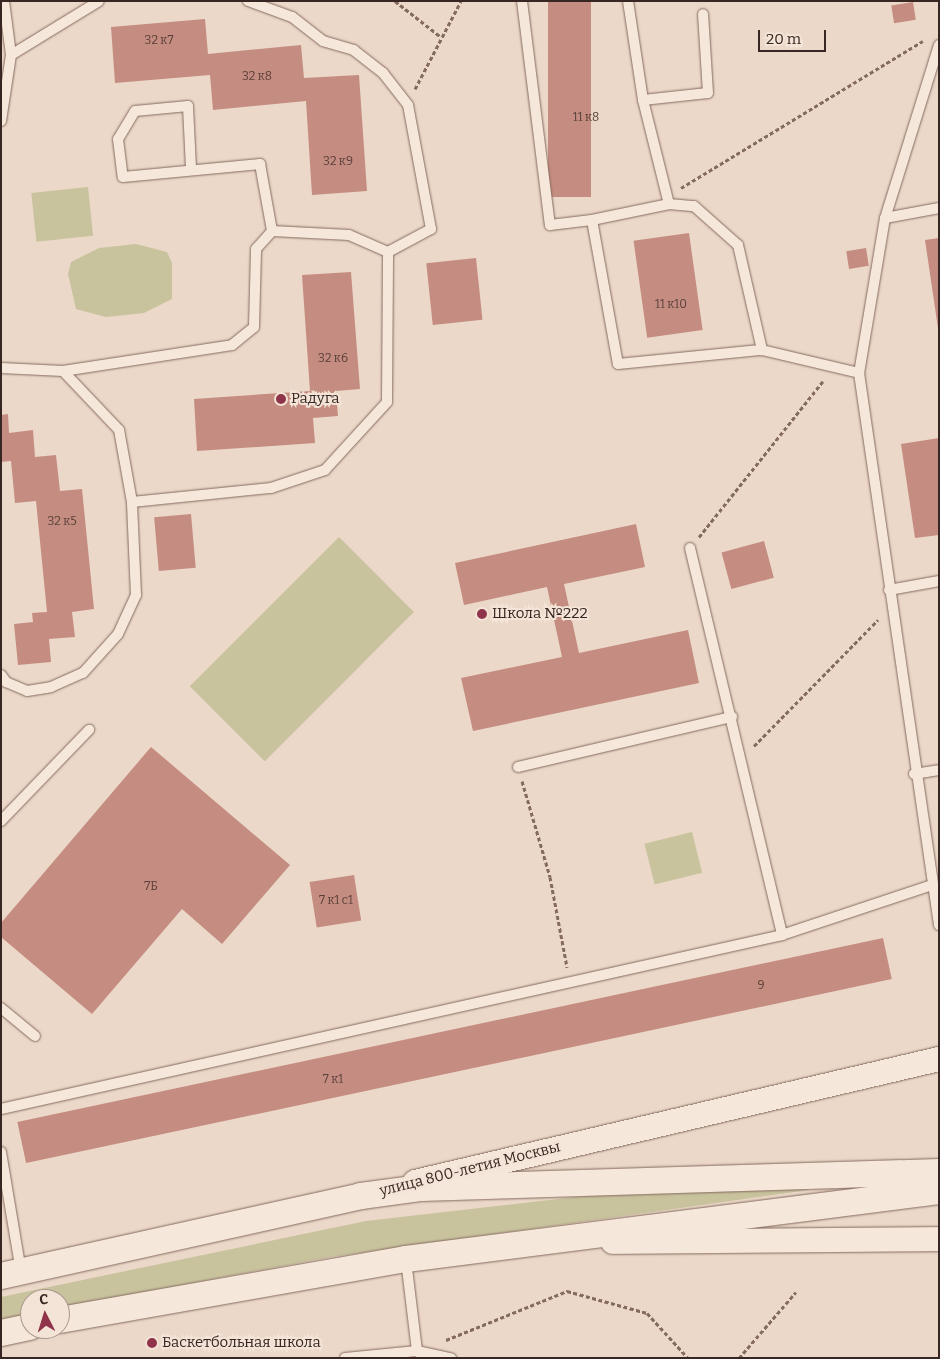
<!DOCTYPE html>
<html>
<head>
<meta charset="utf-8">
<style>
  body { margin:0 }
  #map { position:relative; width:940px; height:1359px; overflow:hidden; background:#ebd8c8; font-family:Bitter,serif }
  div>[style] { position:absolute }
  [style*='--x'] { left:calc(var(--x)*1px); top:calc(var(--y)*1px); width:calc(var(--w)*1px); rotate:calc(var(--a)*1deg) }
  .green>* { inset:0; background:#c8c39d; transform-origin:0 0 }
  .building>* { inset:0; background:#c58d81; transform-origin:0 0 }
  .path>* { height:3px; margin-top:-1.5px; transform-origin:0; background:repeating-linear-gradient(90deg,#856a5f 0 4px,transparent 0 6.5px) }
  .roads { filter:drop-shadow(0 0 1px #856a5f) drop-shadow(0 0 1px #856a5f) }
  .service>* { height:10px; margin:-5px; padding:0 5px; transform-origin:5px; border-radius:5px; background:#f6e7db }
  .tertiary>* { height:24px; margin:-12px; padding:0 12px; transform-origin:12px; border-radius:12px; background:#f6e7db }
  .secondary>* { height:26px; margin:-13px; padding:0 13px; transform-origin:13px; border-radius:13px; background:#f6e7db }
  .dots>* { width:14px; height:14px; translate:-50% -50%; box-sizing:border-box; border:2px solid #f3e4d7; border-radius:50% }
  span { translate:-50% -50%; white-space:nowrap; text-align:center; line-height:1.15; -webkit-text-stroke:4px #f3e4d7; paint-order:stroke }
  .number-label { font-size:12px; color:#5a4039 }
  .number-label span { -webkit-text-stroke-width:0 }
  .poi-label { font-size:15px; color:#372621 }
  .left { translate:0 -50%; text-align:left }
  .street-label { font-size:15px; color:#372621 }
  .frame { position:absolute; inset:0; border:2px solid #372621; pointer-events:none }
  .north { position:absolute; left:20px; top:1289px; width:50px; height:50px; box-sizing:border-box; background:#f3e4d7; border:1px solid #a8988e; border-radius:50%; rotate:355deg; font-size:14px; font-weight:700; line-height:20px; text-align:center; color:#372621 }
  .north::after { content:''; display:block; margin:auto; width:18px; height:22px; background:#8f344a; clip-path:polygon(50% 0,100% 100%,50% 72%,0 100%) }
  .scale { position:absolute; left:758px; top:30px; width:68px; height:22px; box-sizing:border-box; border:2px solid #372621; border-top:0; padding-left:6px; font-size:15px; line-height:18px; white-space:nowrap; color:#372621; -webkit-text-stroke:4px #f3e4d7; paint-order:stroke }
</style>
</head>
<body>
<div id="map">
  <div class="green">
    <div style="left:88px;top:187px;width:49px;height:57px;rotate:84deg"></div>
    <div style="clip-path:polygon(136px 244px,167px 252px,172px 263px,172px 299px,144px 313px,106px 317px,76px 309px,68px 274px,71px 262px,99px 248px)"></div>
    <div style="left:339px;top:537px;width:106px;height:211px;rotate:45deg"></div>
    <div style="left:692px;top:832px;width:42px;height:49px;rotate:76deg"></div>
    <div style="clip-path:polygon(804px 1188px,809px 1190px,331px 1257px,60px 1308px,60px 1299px,30px 1299px,30px 1314px,1px 1319px,1px 1297px,366px 1221px,602px 1194px)"></div>
  </div>
  <div class="building">
    <div style="left:548px;top:1px;width:43px;height:196px"></div>
    <div style="left:913px;top:2px;width:18px;height:22px;rotate:81deg"></div>
    <div style="clip-path:polygon(205px 19px,208px 54px,301px 45px,304px 78px,359px 75px,367px 191px,312px 195px,306px 101px,213px 110px,210px 75px,115px 83px,111px 27px)"></div>
    <div style="left:689px;top:233px;width:98px;height:56px;rotate:82deg"></div>
    <div style="clip-path:polygon(939px 238px,939px 328px,938px 328px,925px 240px)"></div>
    <div style="left:866px;top:248px;width:18px;height:20px;rotate:81deg"></div>
    <div style="left:476px;top:258px;width:62px;height:50px;rotate:84deg"></div>
    <div style="clip-path:polygon(351px 272px,360px 389px,336px 391px,338px 416px,313px 418px,315px 443px,197px 451px,194px 399px,310px 391px,302px 275px)"></div>
    <div style="clip-path:polygon(8px 414px,9px 433px,33px 430px,35px 457px,56px 455px,60px 491px,82px 489px,94px 609px,72px 612px,75px 637px,49px 639px,51px 662px,18px 665px,14px 624px,33px 622px,32px 613px,47px 612px,36px 501px,15px 503px,11px 461px,1px 462px,1px 415px)"></div>
    <div style="clip-path:polygon(939px 438px,939px 535px,915px 538px,901px 444px)"></div>
    <div style="left:191px;top:514px;width:54px;height:37px;rotate:85deg"></div>
    <div style="clip-path:polygon(636px 524px,645px 567px,564px 584px,579px 653px,688px 630px,699px 683px,473px 731px,461px 678px,562px 657px,547px 587px,464px 605px,455px 563px)"></div>
    <div style="left:764px;top:541px;width:38px;height:44px;rotate:75deg"></div>
    <div style="clip-path:polygon(151px 747px,290px 865px,222px 944px,182px 909px,92px 1014px,1px 937px,1px 923px)"></div>
    <div style="left:354px;top:875px;width:46px;height:45px;rotate:81deg"></div>
    <div style="left:883px;top:938px;width:42px;height:885px;rotate:78deg"></div>
  </div>
  <div class="path">
    <div style="--x:395;--y:1;--w:58;--a:38"></div>
    <div style="--x:415;--y:89;--w:99;--a:-62.4"></div>
    <div style="--x:681;--y:188;--w:283;--a:-31.3"></div>
    <div style="--x:699;--y:537;--w:199;--a:-51.5"></div>
    <div style="--x:754;--y:746;--w:177;--a:-45.5"></div>
    <div style="--x:522;--y:781;--w:100;--a:73.7"></div>
    <div style="--x:550;--y:877;--w:92;--a:79.3"></div>
    <div style="--x:446;--y:1340;--w:131;--a:-22"></div>
    <div style="--x:567;--y:1291;--w:83;--a:15.4"></div>
    <div style="--x:647;--y:1313;--w:61;--a:47.7"></div>
    <div style="--x:739;--y:1358;--w:87;--a:-49.2"></div>
  </div>
  <div class="roads">
    <div class="service">
      <div style="--x:522;--y:1;--w:226;--a:82.9"></div>
      <div style="--x:550;--y:225;--w:42;--a:-6.8"></div>
      <div style="--x:592;--y:220;--w:146;--a:79.8"></div>
      <div style="--x:618;--y:364;--w:145;--a:-5.6"></div>
      <div style="--x:762;--y:350;--w:100;--a:13.3"></div>
      <div style="--x:628;--y:1;--w:100;--a:81.4"></div>
      <div style="--x:643;--y:100;--w:107;--a:76"></div>
      <div style="--x:939;--y:45;--w:181;--a:107.3"></div>
      <div style="--x:885;--y:218;--w:157;--a:99.5"></div>
      <div style="--x:859;--y:373;--w:558;--a:81.75"></div>
      <div style="--x:11;--y:55;--w:103;--a:-31.5"></div>
      <div style="--x:643;--y:100;--w:65;--a:-6.1"></div>
      <div style="--x:708;--y:93;--w:79;--a:-93.6"></div>
      <div style="--x:1;--y:121;--w:67;--a:-81.4"></div>
      <div style="--x:11;--y:55;--w:54;--a:-97.4"></div>
      <div style="--x:191;--y:168;--w:62;--a:-92.8"></div>
      <div style="--x:188;--y:106;--w:53;--a:174.6"></div>
      <div style="--x:135;--y:111;--w:33;--a:121"></div>
      <div style="--x:118;--y:139;--w:38;--a:83"></div>
      <div style="--x:123;--y:177;--w:138;--a:-5.4"></div>
      <div style="--x:260;--y:164;--w:68;--a:79.8"></div>
      <div style="--x:272;--y:231;--w:77;--a:3"></div>
      <div style="--x:349;--y:235;--w:43;--a:23.6"></div>
      <div style="--x:388;--y:252;--w:49;--a:-28.1"></div>
      <div style="--x:431;--y:229;--w:126;--a:-100.5"></div>
      <div style="--x:408;--y:105;--w:41;--a:-128"></div>
      <div style="--x:383;--y:73;--w:37;--a:-142"></div>
      <div style="--x:354;--y:50;--w:32;--a:-164"></div>
      <div style="--x:323;--y:41;--w:39;--a:-142"></div>
      <div style="--x:292;--y:17;--w:47;--a:-160"></div>
      <div style="--x:885;--y:218;--w:55;--a:-10.5"></div>
      <div style="--x:592;--y:220;--w:79;--a:-11.7"></div>
      <div style="--x:669;--y:204;--w:25;--a:5"></div>
      <div style="--x:694;--y:206;--w:59;--a:41.6"></div>
      <div style="--x:738;--y:245;--w:108;--a:77.1"></div>
      <div style="--x:1;--y:368;--w:62;--a:2.8"></div>
      <div style="--x:63;--y:371;--w:171;--a:-8.7"></div>
      <div style="--x:232;--y:345;--w:28;--a:-39"></div>
      <div style="--x:254;--y:327;--w:78;--a:-88.5"></div>
      <div style="--x:256;--y:249;--w:24;--a:-48"></div>
      <div style="--x:132;--y:502;--w:140;--a:-5.8"></div>
      <div style="--x:271;--y:488;--w:57;--a:-18.4"></div>
      <div style="--x:325;--y:470;--w:92;--a:-47.6"></div>
      <div style="--x:387;--y:402;--w:150;--a:-89.6"></div>
      <div style="--x:690;--y:548;--w:398;--a:76.6"></div>
      <div style="--x:889;--y:590;--w:51;--a:-10.2"></div>
      <div style="--x:1;--y:675;--w:9;--a:54"></div>
      <div style="--x:6;--y:682;--w:23;--a:23"></div>
      <div style="--x:27;--y:691;--w:24;--a:-9"></div>
      <div style="--x:51;--y:687;--w:35;--a:-24"></div>
      <div style="--x:83;--y:673;--w:52;--a:-48.1"></div>
      <div style="--x:118;--y:634;--w:43;--a:-65.2"></div>
      <div style="--x:136;--y:595;--w:93;--a:-92.5"></div>
      <div style="--x:132;--y:502;--w:73;--a:-100.2"></div>
      <div style="--x:119;--y:430;--w:81;--a:-133.5"></div>
      <div style="--x:518;--y:767;--w:220;--a:-13.2"></div>
      <div style="--x:914;--y:774;--w:25;--a:-9"></div>
      <div style="--x:1;--y:821;--w:127;--a:-46"></div>
      <div style="--x:1;--y:1008;--w:44;--a:39.5"></div>
      <div style="--x:1;--y:1109;--w:800;--a:-12.56"></div>
      <div style="--x:782;--y:935;--w:158;--a:-18.4"></div>
      <div style="--x:1;--y:1152;--w:121;--a:80.5"></div>
      <div style="--x:406;--y:1260;--w:92;--a:83.1"></div>
      <div style="--x:417;--y:1351;--w:35;--a:12"></div>
      <div style="--x:345;--y:1358;--w:72;--a:-5.6"></div>
      <div style="--x:417;--y:1351;--w:6;--a:39"></div>
    </div>
    <div class="tertiary">
      <div style="--x:415;--y:1182;--w:538;--a:-13.21"></div>
      <div style="--x:613;--y:1242;--w:326;--a:-0.5"></div>
    </div>
    <div class="secondary">
      <div style="--x:1;--y:1276;--w:369;--a:-12.5"></div>
      <div style="--x:361;--y:1196;--w:61;--a:-7.6"></div>
      <div style="--x:421;--y:1188;--w:518;--a:-1.77"></div>
      <div style="--x:60;--y:1320;--w:351;--a:-10"></div>
      <div style="--x:406;--y:1259;--w:537;--a:-7.27"></div>
      <div style="--x:1;--y:1333;--w:30;--a:-12"></div>
    </div>
  </div>
  <div class="dots">
    <div style="left:281px;top:399px;background:#8f344a"></div>
    <div style="left:482px;top:614px;background:#8f344a"></div>
    <div style="left:152px;top:1343px;background:#8f344a"></div>
  </div>
  <div class="number-label">
    <span style="left:159px;top:41px">32 к7</span>
    <span style="left:257px;top:77px">32 к8</span>
    <span style="left:586px;top:118px">11 к8</span>
    <span style="left:338px;top:162px">32 к9</span>
    <span style="left:671px;top:305px">11 к10</span>
    <span style="left:333px;top:359px">32 к6</span>
    <span style="left:62px;top:522px">32 к5</span>
    <span style="left:151px;top:887px">7Б</span>
    <span style="left:336px;top:901px">7 к1 с1</span>
    <span style="left:761px;top:986px">9</span>
    <span style="left:333px;top:1080px">7 к1</span>
  </div>
  <div class="poi-label">
    <span class="left" style="left:291px;top:399px">Радуга</span>
    <span class="left" style="left:492px;top:614px">Школа №222</span>
    <span class="left" style="left:162px;top:1343px">Баскетбольная школа</span>
  </div>
  <div class="street-label">
    <span style="left:470px;top:1169px;rotate:-14deg">улица 800-летия Москвы</span>
  </div>
  <div class="frame"></div>
  <div class="north">С</div>
  <div class="scale">20 m</div>
</div>
</body>
</html>
